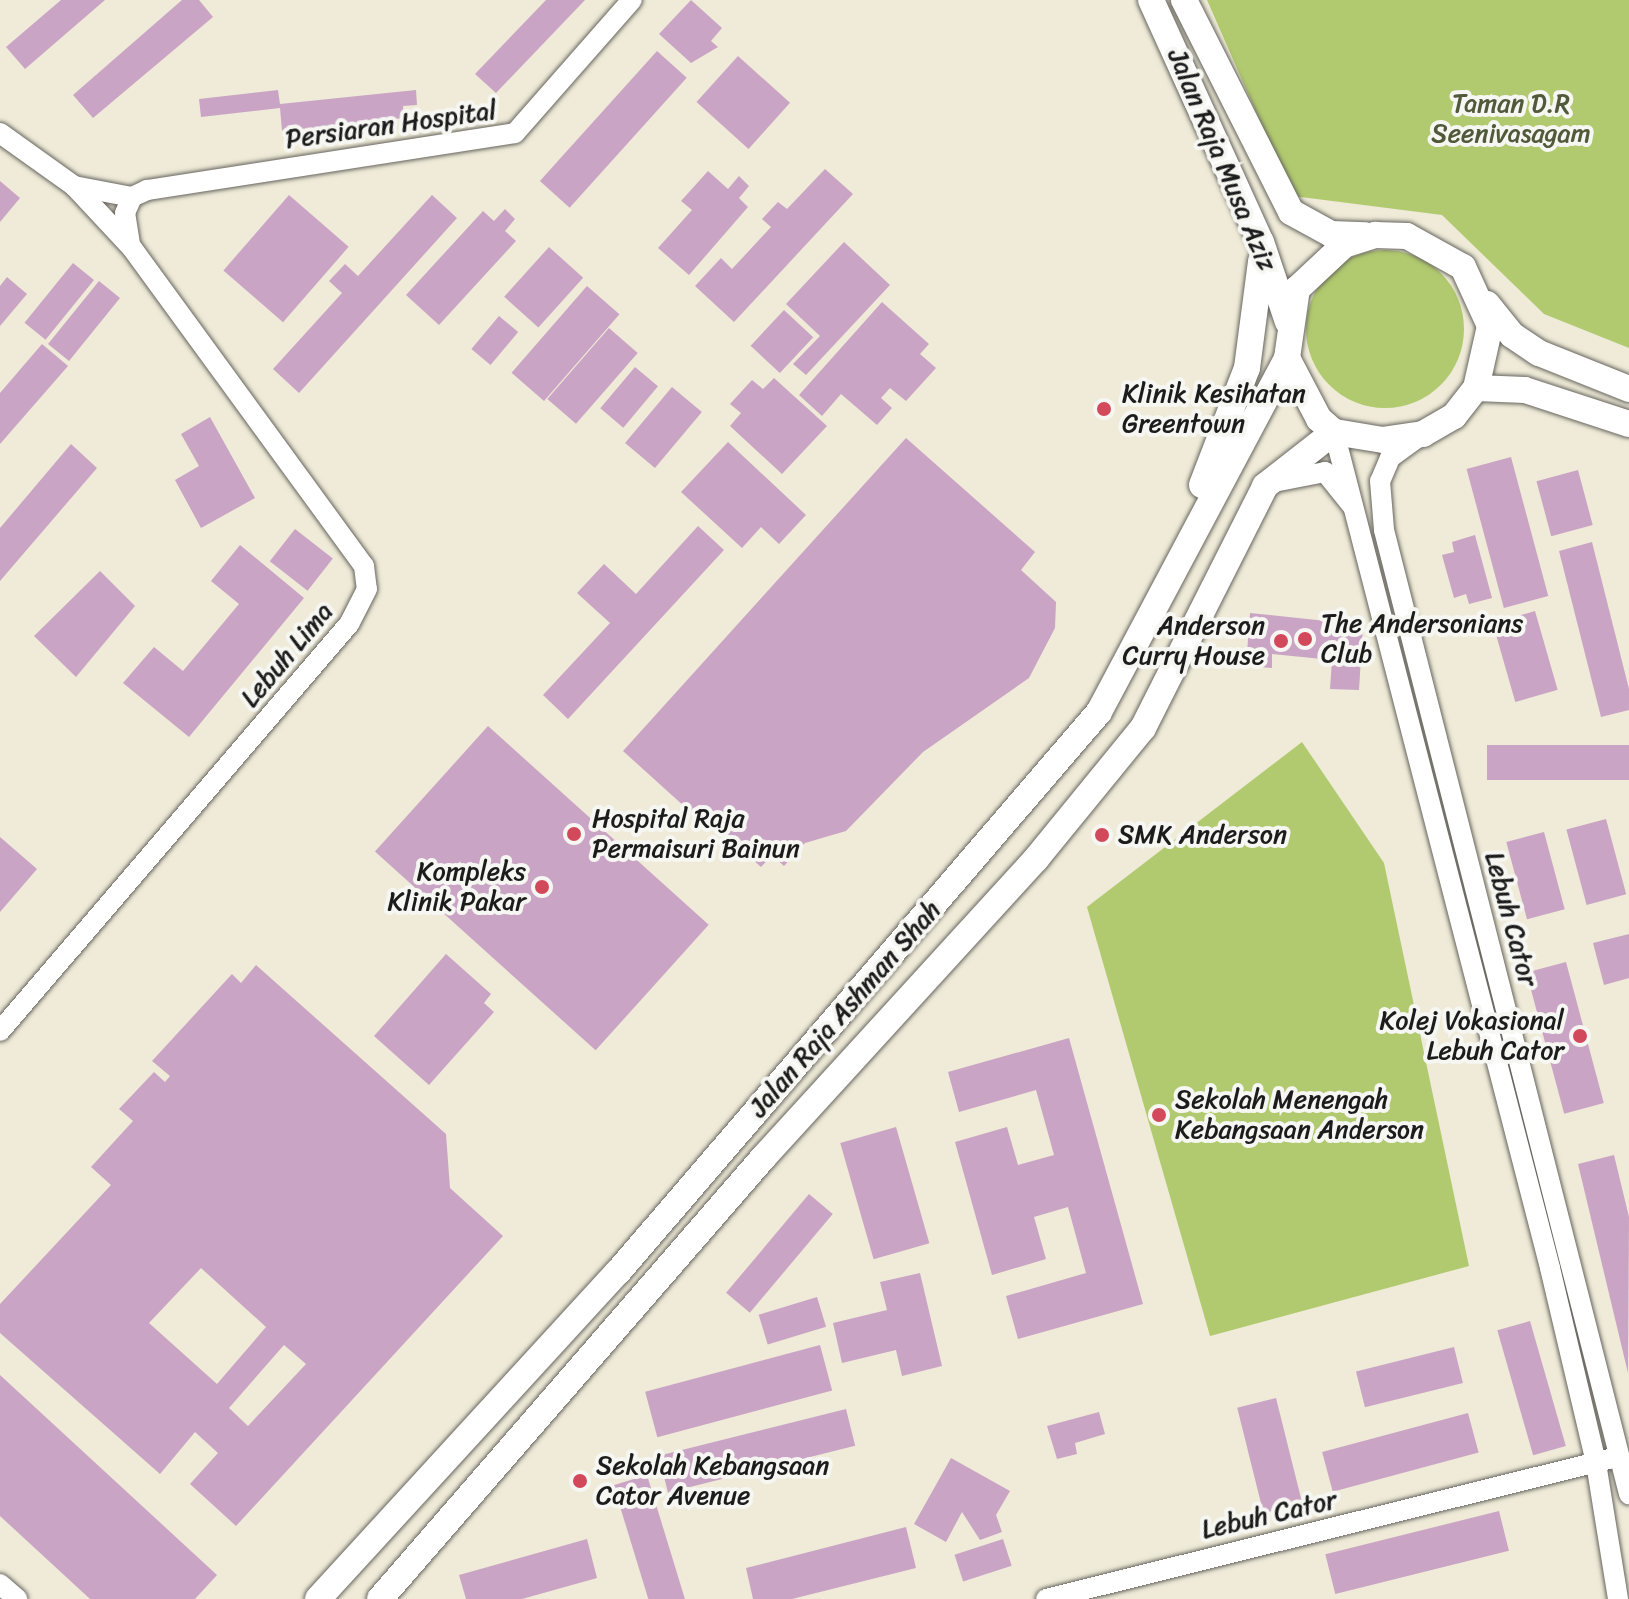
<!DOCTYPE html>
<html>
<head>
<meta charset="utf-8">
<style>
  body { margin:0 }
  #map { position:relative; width:1629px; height:1599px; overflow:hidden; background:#efebd8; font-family:Sriracha,sans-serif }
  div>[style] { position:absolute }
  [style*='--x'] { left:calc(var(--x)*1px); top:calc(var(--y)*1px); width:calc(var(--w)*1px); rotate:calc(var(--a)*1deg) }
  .green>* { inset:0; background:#b1ca6f }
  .round { border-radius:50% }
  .building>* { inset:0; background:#caa4c4; transform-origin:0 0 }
  .roads { filter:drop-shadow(0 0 2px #66645e) drop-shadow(0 0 2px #66645e) }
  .minor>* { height:20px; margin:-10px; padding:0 10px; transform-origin:10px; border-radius:10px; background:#fff }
  .major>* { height:26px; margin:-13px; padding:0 13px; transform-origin:13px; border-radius:13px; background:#fff }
  .dots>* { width:22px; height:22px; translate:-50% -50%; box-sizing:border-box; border:4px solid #f6f6f2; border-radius:50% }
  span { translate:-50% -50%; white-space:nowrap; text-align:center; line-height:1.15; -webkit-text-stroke:8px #f6f6f2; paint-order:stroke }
  .park-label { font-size:26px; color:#505939 }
  .street-label { font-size:26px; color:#1c1c1c }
  .poi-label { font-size:26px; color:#1c1c1c }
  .left { translate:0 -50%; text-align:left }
  .right { translate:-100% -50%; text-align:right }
</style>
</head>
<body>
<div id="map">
  <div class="green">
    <div style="clip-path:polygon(1207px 0,1629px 0,1629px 348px,1544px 314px,1442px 215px,1293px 196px)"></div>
    <div class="round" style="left:1306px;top:250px;width:158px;height:158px"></div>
    <div style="clip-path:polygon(1302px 742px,1384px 863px,1469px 1266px,1210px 1336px,1087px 907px)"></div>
  </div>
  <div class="building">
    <div style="clip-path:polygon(61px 0,105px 0,25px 69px,6px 47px)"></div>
    <div style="clip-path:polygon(182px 0,199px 0,213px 17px,93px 118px,73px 95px)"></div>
    <div style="clip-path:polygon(546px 0,585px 0,496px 93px,475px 74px)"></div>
    <div style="clip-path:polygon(691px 0,722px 28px,711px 41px,718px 47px,691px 63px,659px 34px)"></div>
    <div style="left:657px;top:51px;width:40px;height:175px;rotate:42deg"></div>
    <div style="left:738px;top:56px;width:70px;height:62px;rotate:42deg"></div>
    <div style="clip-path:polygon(278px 90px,280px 104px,416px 90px,417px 105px,403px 106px,404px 118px,282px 131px,280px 108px,201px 117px,199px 99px)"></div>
    <div style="clip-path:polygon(825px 169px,853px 194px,734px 322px,695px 286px,721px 258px,732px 269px,771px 227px,762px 219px,778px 202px,787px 209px)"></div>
    <div style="clip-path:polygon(708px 171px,728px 189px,739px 176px,749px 186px,739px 198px,748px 207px,689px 275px,658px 248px,692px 210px,681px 201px)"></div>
    <div style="clip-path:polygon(0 181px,20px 198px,0 222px)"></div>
    <div style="left:289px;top:195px;width:79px;height:100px;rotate:41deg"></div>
    <div style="clip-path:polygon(432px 195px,457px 218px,299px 393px,273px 369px,342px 293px,329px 281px,345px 264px,358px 276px)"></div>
    <div style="clip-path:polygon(505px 209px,515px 219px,505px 231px,516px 241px,439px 325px,406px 295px,483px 211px,494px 221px)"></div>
    <div style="clip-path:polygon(844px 242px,890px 285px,806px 375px,793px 364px,820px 336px,786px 304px)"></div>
    <div style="left:549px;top:247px;width:46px;height:67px;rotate:42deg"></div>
    <div style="left:73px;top:263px;width:27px;height:77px;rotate:39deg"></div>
    <div style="clip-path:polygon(7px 277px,27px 294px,0 326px,0 286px)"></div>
    <div style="left:99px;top:281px;width:27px;height:81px;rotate:39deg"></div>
    <div style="left:587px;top:286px;width:43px;height:115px;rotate:41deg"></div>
    <div style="clip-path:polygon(882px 302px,929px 344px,920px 354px,936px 368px,906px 401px,890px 388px,881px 398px,892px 408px,877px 425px,841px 394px,822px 416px,799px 395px)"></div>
    <div style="left:784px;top:310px;width:40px;height:49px;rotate:43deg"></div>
    <div style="left:499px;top:316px;width:25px;height:43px;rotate:40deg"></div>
    <div style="left:609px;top:328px;width:38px;height:94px;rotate:41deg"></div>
    <div style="clip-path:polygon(42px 344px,68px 366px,0 444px,0 393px)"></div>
    <div style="left:635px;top:367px;width:30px;height:54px;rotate:40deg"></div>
    <div style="clip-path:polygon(774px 378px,827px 426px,782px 474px,730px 426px,741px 413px,730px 404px,752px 380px,763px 389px)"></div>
    <div style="left:672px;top:387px;width:39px;height:73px;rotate:40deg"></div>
    <div style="clip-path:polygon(210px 417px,255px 498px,201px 528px,175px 480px,199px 466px,181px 434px)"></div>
    <div style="clip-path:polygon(906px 438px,1035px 552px,1021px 570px,1056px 602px,1055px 628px,1029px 678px,923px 752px,846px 831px,805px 843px,784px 866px,772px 855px,761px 867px,723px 833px,734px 821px,706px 826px,623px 751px)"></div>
    <div style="clip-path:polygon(728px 442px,806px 515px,779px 544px,761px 527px,742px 548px,681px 492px)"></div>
    <div style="clip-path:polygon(71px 444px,97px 468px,0 581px,0 528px)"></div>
    <div style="left:1511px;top:457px;width:144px;height:46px;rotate:75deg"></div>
    <div style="left:1578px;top:470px;width:57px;height:43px;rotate:75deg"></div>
    <div style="clip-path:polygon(698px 526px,724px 550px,568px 719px,543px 695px,610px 623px,577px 593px,604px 564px,636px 594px)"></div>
    <div style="left:295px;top:529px;width:48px;height:41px;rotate:38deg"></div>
    <div style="clip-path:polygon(1475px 535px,1492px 598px,1469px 604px,1466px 594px,1454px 598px,1442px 555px,1454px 552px,1452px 542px)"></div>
    <div style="clip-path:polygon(1592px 542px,1629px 689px,1629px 710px,1601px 717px,1559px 551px)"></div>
    <div style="clip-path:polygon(240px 545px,304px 598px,189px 737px,123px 683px,154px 647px,183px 671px,239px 604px,211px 581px)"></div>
    <div style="clip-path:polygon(100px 571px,135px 606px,76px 677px,34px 636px)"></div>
    <div style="left:1535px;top:611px;width:82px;height:44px;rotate:74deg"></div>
    <div style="clip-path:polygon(1250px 613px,1363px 625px,1359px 690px,1330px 689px,1332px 660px,1272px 654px,1272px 668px,1246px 666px)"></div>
    <div style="left:488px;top:726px;width:297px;height:169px;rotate:42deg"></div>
    <div style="left:1629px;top:745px;width:35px;height:142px;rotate:90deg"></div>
    <div style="left:1606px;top:819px;width:78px;height:41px;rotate:75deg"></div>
    <div style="left:1544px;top:832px;width:80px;height:39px;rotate:75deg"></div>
    <div style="clip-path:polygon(0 837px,37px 869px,0 912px)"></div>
    <div style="clip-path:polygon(1629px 934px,1629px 978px,1604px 985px,1593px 943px)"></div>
    <div style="clip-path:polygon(446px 954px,491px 994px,484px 1003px,494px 1012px,429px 1085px,374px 1036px)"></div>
    <div style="left:1566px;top:962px;width:146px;height:41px;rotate:75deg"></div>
    <div style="clip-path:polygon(evenodd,256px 965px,446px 1134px,450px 1188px,503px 1236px,236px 1526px,190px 1484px,218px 1453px,195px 1432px,160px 1474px,0 1333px,0 1304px,111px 1185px,91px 1167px,133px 1121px,119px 1109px,154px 1072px,165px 1082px,170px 1076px,152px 1061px,232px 974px,241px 983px,256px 965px,201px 1268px,266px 1327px,217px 1384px,149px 1323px,201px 1268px,256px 965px,284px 1345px,306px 1364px,248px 1426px,229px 1408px,284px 1345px)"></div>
    <div style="clip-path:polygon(1069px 1038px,1143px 1304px,1018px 1339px,1006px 1296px,1086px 1273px,1068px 1207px,1034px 1217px,1046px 1259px,992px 1275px,955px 1142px,1007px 1127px,1018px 1165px,1054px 1155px,1036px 1090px,959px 1112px,948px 1072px)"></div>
    <div style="left:896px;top:1127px;width:121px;height:58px;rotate:74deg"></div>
    <div style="clip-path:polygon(1614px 1155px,1629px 1217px,1628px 1373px,1578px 1164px)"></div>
    <div style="left:809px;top:1194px;width:31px;height:129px;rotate:40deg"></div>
    <div style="clip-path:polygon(920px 1273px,942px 1366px,902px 1376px,896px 1350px,842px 1363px,833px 1323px,887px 1310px,880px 1282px)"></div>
    <div style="left:817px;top:1297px;width:31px;height:61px;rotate:73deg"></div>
    <div style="left:1530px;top:1321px;width:130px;height:34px;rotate:74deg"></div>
    <div style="left:820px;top:1345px;width:47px;height:181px;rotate:75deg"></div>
    <div style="left:1454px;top:1347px;width:37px;height:101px;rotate:76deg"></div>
    <div style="clip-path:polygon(0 1375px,217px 1575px,195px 1599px,90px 1599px,0 1516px)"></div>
    <div style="left:1276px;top:1398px;width:109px;height:40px;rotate:76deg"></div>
    <div style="left:846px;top:1409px;width:38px;height:193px;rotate:76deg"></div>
    <div style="clip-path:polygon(1099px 1412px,1105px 1434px,1075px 1443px,1077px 1454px,1057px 1459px,1047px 1426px)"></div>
    <div style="left:1468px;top:1413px;width:41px;height:151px;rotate:75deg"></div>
    <div style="clip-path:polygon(951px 1458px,1010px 1491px,996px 1515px,1002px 1532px,980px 1540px,962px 1512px,946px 1542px,914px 1524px)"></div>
    <div style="left:647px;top:1475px;width:130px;height:35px;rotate:73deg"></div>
    <div style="left:1499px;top:1511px;width:41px;height:179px;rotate:76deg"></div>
    <div style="clip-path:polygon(906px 1527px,916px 1568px,792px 1599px,753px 1599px,746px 1568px)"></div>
    <div style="clip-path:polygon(587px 1539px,597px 1578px,522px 1599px,466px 1599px,459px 1575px)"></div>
    <div style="left:1003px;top:1539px;width:28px;height:51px;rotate:72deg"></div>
  </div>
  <div class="roads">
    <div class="minor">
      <div style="--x:0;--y:133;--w:91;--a:35.6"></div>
      <div style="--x:74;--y:186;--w:85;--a:46.9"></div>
      <div style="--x:132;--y:248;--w:394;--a:53.9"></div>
      <div style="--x:364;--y:566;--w:23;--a:83"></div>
      <div style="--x:367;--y:589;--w:39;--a:117"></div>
      <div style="--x:349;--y:624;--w:536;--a:130.61"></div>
      <div style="--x:74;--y:186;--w:59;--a:10.7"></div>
      <div style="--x:130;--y:244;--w:31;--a:-99"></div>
      <div style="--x:125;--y:213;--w:17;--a:-66"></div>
      <div style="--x:132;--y:197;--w:17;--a:-25"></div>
      <div style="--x:147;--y:190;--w:372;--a:-8.8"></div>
      <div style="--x:515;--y:133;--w:177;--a:-48.7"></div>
      <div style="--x:1334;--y:432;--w:863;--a:75.51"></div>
      <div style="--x:1550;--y:1268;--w:200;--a:76.7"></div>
      <div style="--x:1596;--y:1463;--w:138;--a:80.8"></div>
      <div style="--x:1420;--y:436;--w:37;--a:144"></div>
      <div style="--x:1390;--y:458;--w:25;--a:113"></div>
      <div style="--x:1380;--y:481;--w:49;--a:85.3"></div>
      <div style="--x:1384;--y:530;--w:995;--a:75.74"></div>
      <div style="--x:1279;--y:481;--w:47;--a:-11.1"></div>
      <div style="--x:1325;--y:472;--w:45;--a:51.3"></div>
      <div style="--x:0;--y:1584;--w:23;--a:41"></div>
      <div style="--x:1046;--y:1599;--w:580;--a:-13.96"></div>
    </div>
    <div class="major">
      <div style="--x:1151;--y:0;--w:266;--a:65.6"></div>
      <div style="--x:1261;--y:242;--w:84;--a:71.4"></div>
      <div style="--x:1184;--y:0;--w:237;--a:63.2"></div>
      <div style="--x:1291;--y:212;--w:46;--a:28.8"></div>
      <div style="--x:1331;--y:234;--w:34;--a:2"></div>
      <div style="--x:1375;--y:235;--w:32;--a:2"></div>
      <div style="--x:1407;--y:236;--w:64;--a:29"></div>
      <div style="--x:1463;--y:267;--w:65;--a:65.4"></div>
      <div style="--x:1490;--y:326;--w:64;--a:102.7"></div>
      <div style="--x:1476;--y:388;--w:36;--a:128"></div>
      <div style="--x:1454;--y:416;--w:36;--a:150"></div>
      <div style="--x:1423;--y:434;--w:40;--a:171.5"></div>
      <div style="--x:1383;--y:440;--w:50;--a:-170.7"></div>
      <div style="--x:1334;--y:432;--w:20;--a:-139"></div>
      <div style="--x:1319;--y:419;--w:69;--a:-117.7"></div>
      <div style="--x:1287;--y:358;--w:70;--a:-81.8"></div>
      <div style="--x:1297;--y:289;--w:64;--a:-43.1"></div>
      <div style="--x:1344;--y:245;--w:33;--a:-18"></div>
      <div style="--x:1487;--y:304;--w:40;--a:51"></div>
      <div style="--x:1512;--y:335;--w:32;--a:34"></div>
      <div style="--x:1539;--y:353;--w:97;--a:21.8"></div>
      <div style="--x:1476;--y:388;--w:49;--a:2.3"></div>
      <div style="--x:1525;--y:390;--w:109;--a:18.1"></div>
      <div style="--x:1202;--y:485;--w:125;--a:-69"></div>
      <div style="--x:1247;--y:368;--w:107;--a:-82.5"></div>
      <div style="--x:318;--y:1599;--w:444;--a:-47.5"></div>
      <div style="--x:618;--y:1272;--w:738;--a:-49.34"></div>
      <div style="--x:1099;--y:712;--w:401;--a:-62"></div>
      <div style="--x:380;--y:1599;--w:584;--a:-49.03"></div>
      <div style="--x:763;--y:1158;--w:405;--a:-47.6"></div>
      <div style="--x:1036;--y:859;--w:169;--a:-50.8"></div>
      <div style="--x:1143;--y:728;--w:271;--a:-63.2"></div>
      <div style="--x:1265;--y:486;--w:88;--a:-38"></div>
    </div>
  </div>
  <div class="dots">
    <div style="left:1104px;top:409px;background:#d1495b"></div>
    <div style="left:1305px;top:639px;background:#d1495b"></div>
    <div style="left:1281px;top:641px;background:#d1495b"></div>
    <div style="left:574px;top:834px;background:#d1495b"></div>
    <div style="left:1102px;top:835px;background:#d1495b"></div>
    <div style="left:542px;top:887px;background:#d1495b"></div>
    <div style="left:1580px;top:1036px;background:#d1495b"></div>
    <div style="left:1159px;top:1115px;background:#d1495b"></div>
    <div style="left:580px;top:1481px;background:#d1495b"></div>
  </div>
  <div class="park-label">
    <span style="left:1511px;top:119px">Taman D.R<br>Seenivasagam</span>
  </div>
  <div class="street-label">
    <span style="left:391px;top:125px;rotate:-8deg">Persiaran Hospital</span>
    <span style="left:1222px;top:160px;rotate:67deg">Jalan Raja Musa Aziz</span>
    <span style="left:287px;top:655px;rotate:-50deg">Lebuh Lima</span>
    <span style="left:1511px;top:919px;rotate:75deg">Lebuh Cator</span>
    <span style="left:845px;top:1009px;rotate:-49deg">Jalan Raja Ashman Shah</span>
    <span style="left:1269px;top:1515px;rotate:-13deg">Lebuh Cator</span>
  </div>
  <div class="poi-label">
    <span class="left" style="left:1122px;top:409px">Klinik Kesihatan<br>Greentown</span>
    <span class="left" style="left:1321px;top:639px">The Andersonians<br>Club</span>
    <span class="right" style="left:1265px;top:641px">Anderson<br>Curry House</span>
    <span class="left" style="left:592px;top:834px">Hospital Raja<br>Permaisuri Bainun</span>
    <span class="left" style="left:1118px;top:835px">SMK Anderson</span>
    <span class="right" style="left:526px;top:887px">Kompleks<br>Klinik Pakar</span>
    <span class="right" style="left:1564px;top:1036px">Kolej Vokasional<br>Lebuh Cator</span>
    <span class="left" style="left:1175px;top:1115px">Sekolah Menengah<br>Kebangsaan Anderson</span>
    <span class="left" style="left:596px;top:1481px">Sekolah Kebangsaan<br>Cator Avenue</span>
  </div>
</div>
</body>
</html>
